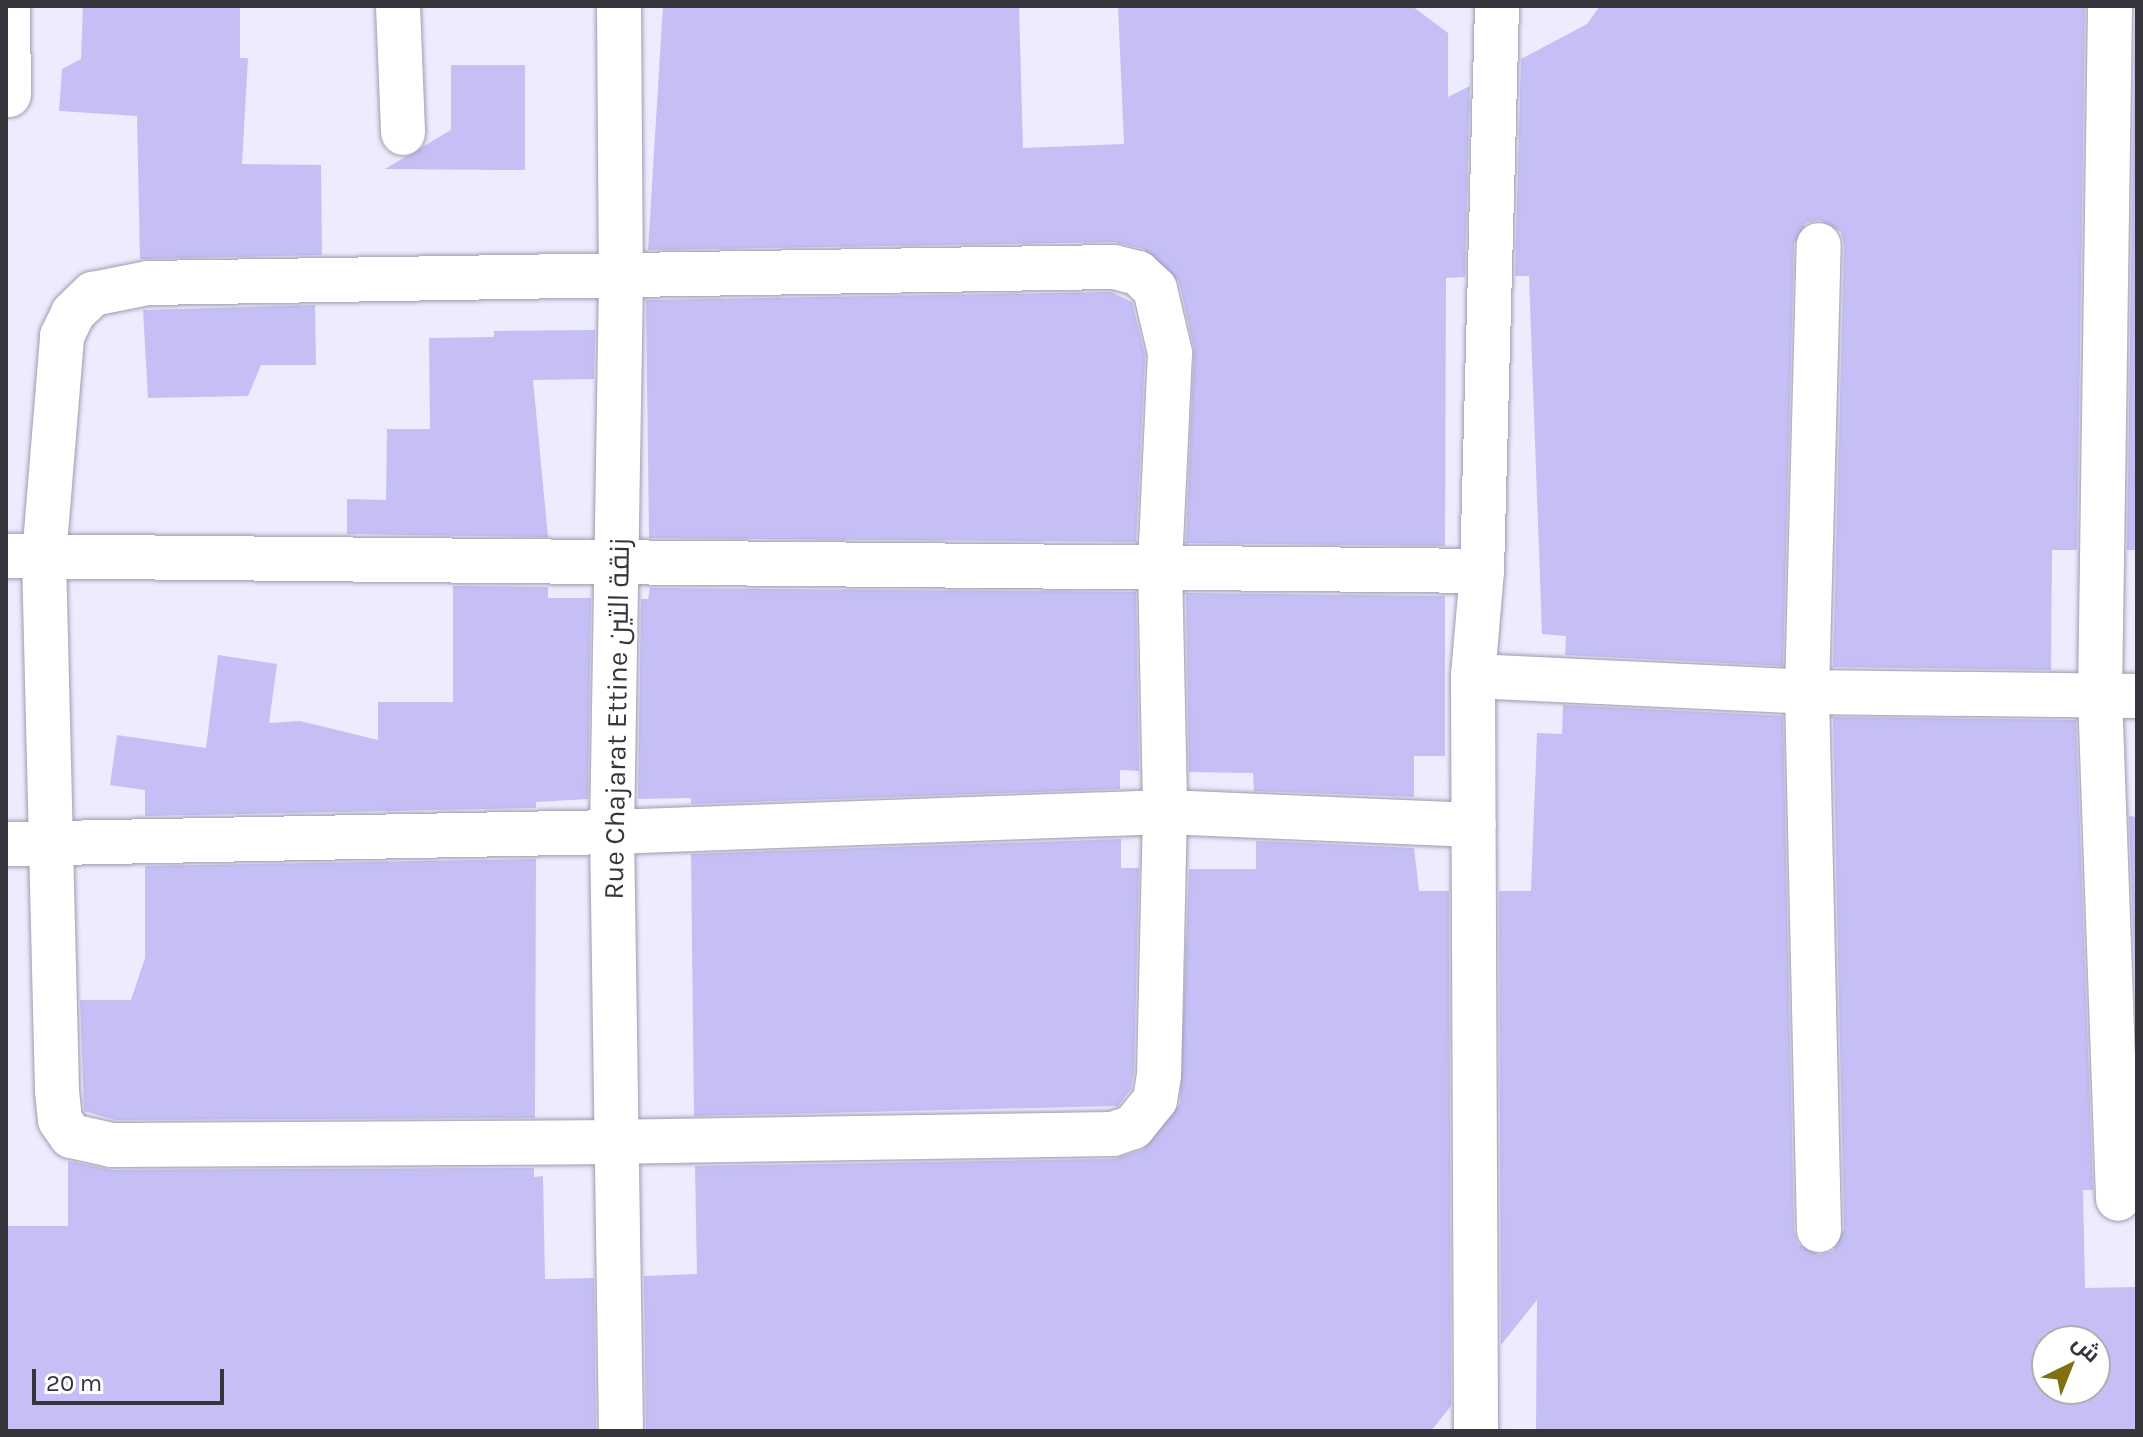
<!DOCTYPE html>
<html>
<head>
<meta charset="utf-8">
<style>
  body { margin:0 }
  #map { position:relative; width:2143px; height:1437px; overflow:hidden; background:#edebfe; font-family:Karla,Cairo,sans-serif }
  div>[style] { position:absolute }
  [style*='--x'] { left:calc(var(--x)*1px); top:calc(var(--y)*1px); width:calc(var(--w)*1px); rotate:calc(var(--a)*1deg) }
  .building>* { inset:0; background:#c5bff6 }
  .roads { filter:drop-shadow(0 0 2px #9e9cae) drop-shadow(0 0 2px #9e9cae) }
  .street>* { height:44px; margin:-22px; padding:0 22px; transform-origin:22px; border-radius:22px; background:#fff }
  span { translate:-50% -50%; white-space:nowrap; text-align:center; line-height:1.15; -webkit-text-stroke:6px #fff; paint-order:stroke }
  .street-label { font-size:28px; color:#36353c }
  .frame { position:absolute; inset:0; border:8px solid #36353c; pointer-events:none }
  .north { position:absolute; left:2031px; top:1325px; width:80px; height:80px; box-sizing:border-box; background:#fff; border:2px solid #afaeb1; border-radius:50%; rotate:43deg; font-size:22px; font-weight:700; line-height:32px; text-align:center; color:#36353c }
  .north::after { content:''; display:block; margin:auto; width:28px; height:36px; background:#7f7111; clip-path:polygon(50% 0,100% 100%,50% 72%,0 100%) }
  .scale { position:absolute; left:32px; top:1369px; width:192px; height:36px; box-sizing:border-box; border:4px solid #36353c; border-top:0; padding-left:10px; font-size:24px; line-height:28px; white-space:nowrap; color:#36353c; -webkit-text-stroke:6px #fff; paint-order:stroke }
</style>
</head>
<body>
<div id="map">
  <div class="building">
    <div style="clip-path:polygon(83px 6px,240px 6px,240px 58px,248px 58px,242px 164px,321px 165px,322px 255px,140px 259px,137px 116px,59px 111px,62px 69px,81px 59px)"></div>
    <div style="clip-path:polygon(663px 6px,1019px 6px,1023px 148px,1124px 144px,1118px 6px,1412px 6px,1448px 33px,1448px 97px,1470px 86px,1465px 277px,1446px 278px,1445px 546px,1186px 543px,1194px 348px,1179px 282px,1144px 249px,1114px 242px,648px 250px)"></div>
    <div style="clip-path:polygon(1600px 6px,2085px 6px,2077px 550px,2052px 550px,2051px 670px,1833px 667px,1844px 246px,1841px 232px,1820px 220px,1806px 223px,1794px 244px,1783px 666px,1565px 655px,1566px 636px,1542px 634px,1529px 276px,1515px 276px,1521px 59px,1587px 24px)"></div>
    <div style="clip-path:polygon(2135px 6px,2137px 6px,2137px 550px,2127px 550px)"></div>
    <div style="clip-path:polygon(451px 65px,525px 65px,525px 170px,385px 169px,451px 130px)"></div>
    <div style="clip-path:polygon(1111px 292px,1132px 302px,1145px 355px,1136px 542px,649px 538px,646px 300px)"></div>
    <div style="clip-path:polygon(315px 305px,316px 365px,261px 365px,248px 396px,148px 398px,143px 310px)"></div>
    <div style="clip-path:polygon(595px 330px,594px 379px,533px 380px,548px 537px,347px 534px,347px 499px,386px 500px,387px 429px,430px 429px,429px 338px,494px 337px,494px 331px)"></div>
    <div style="clip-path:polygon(453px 586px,548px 587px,548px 598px,591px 598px,588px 799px,536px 802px,536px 808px,145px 816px,145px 790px,110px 785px,117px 735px,206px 748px,218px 655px,277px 664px,269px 723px,300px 721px,378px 740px,378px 702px,453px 702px)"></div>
    <div style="clip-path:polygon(650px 588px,1136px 592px,1139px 771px,1120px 770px,1120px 789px,691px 804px,691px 798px,638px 799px,641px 599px,648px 599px)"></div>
    <div style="clip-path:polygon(1186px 593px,1445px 596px,1445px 756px,1414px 756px,1414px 797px,1254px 791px,1253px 773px,1189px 772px)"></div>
    <div style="clip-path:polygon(evenodd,1563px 705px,1783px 716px,1794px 1231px,1798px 1244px,1819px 1255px,1833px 1251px,1844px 1229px,1833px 717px,2076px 720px,2093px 1190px,2083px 1190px,2085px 1288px,2137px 1287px,2137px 1431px,1536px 1431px,1537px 1300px,1501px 1345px,1499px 891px,1531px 891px,1537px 733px,1562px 734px,1563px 705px,2047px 1341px,2095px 1341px,2095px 1389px,2047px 1389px,2047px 1341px)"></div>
    <div style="clip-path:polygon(2129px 816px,2137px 817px,2137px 1031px)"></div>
    <div style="clip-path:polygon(1121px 839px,1121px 868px,1139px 868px,1134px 1073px,1131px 1089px,1118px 1106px,694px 1116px,691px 854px)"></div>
    <div style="clip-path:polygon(1256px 841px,1414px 848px,1419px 891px,1449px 891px,1451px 1406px,1431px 1431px,646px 1431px,644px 1276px,697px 1274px,695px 1166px,1113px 1159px,1142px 1150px,1180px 1104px,1189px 869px,1256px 869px)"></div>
    <div style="clip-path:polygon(536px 859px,535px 1118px,115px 1120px,84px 1111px,80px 1000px,131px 1000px,145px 958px,145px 866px)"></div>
    <div style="clip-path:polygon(68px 1161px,112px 1170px,534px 1168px,534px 1177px,543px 1176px,545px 1279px,594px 1278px,596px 1431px,6px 1431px,6px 1226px,68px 1226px)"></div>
  </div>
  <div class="roads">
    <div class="street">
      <div style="--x:8;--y:6;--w:89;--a:89.4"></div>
      <div style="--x:398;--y:6;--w:127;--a:87.7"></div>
      <div style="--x:619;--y:6;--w:273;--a:89.6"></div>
      <div style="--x:621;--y:279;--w:553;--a:90.93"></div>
      <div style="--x:612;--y:832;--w:599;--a:89.14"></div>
      <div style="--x:2110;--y:6;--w:689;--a:90.83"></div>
      <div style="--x:2100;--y:695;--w:504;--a:87.95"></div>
      <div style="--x:1114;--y:267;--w:25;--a:14"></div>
      <div style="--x:1138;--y:273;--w:23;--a:43"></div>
      <div style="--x:1155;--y:289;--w:66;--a:76.8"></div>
      <div style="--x:1170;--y:353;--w:211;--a:92.7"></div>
      <div style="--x:1160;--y:564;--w:248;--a:88.8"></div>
      <div style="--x:1165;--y:812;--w:263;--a:91.3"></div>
      <div style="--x:1159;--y:1075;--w:25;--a:99"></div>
      <div style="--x:1155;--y:1100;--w:35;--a:129"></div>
      <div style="--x:1133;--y:1127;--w:21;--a:161"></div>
      <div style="--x:1113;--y:1134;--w:493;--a:179.1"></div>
      <div style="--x:620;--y:1142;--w:508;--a:179.66"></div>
      <div style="--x:112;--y:1145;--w:42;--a:-167.6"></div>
      <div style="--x:71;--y:1136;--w:19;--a:-125"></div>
      <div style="--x:60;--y:1120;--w:30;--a:-96"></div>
      <div style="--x:57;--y:1090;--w:533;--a:-91.4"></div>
      <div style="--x:44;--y:557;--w:222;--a:-85.3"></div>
      <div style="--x:62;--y:336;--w:25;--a:-64"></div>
      <div style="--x:73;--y:313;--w:28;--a:-44"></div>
      <div style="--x:93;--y:294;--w:56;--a:-11.3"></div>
      <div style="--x:148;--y:283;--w:966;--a:-0.95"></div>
      <div style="--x:6;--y:556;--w:1476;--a:0.58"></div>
      <div style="--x:1473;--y:676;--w:334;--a:2.7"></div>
      <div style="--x:1807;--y:692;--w:330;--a:0.7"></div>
      <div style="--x:6;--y:844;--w:606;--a:-1.13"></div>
      <div style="--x:612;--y:832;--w:553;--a:-2.07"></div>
      <div style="--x:1165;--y:812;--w:309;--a:2.4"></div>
      <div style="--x:1819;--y:1230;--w:538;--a:-91.28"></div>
      <div style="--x:1807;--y:692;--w:447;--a:-88.5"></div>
      <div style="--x:1476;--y:1431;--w:755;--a:-90.23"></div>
      <div style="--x:1473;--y:676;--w:105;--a:-85.1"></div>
      <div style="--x:1482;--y:571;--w:565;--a:-88.48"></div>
    </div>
  </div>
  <div class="street-label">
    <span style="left:617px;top:719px;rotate:-89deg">Rue Chajarat Ettine زنقة التين</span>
  </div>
  <div class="frame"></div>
  <div class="north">ش</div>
  <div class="scale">20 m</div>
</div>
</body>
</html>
